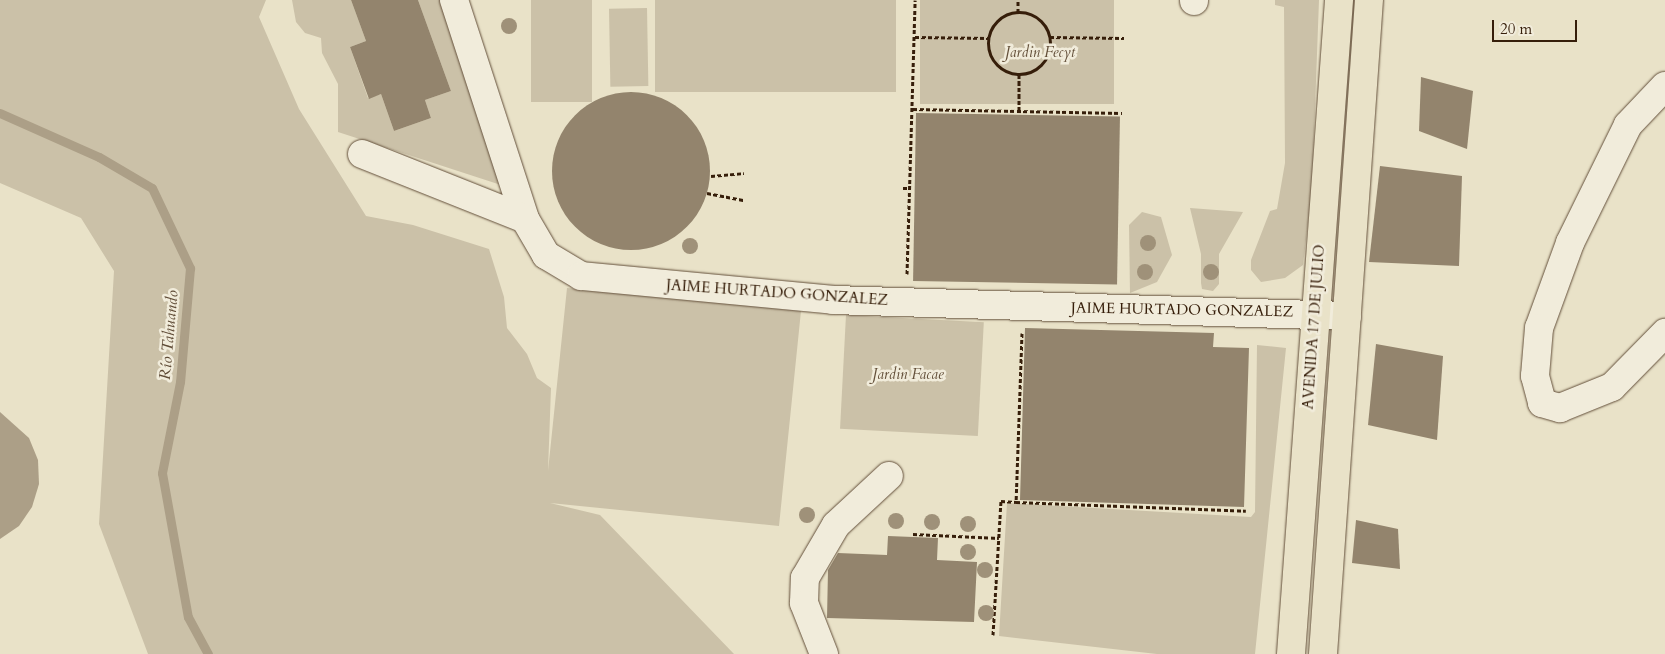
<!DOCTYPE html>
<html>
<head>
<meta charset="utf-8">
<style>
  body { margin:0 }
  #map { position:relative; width:1665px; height:654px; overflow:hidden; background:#e9e2c8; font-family:Cardo,serif }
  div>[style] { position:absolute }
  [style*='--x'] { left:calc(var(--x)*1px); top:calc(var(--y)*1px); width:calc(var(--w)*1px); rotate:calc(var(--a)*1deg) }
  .green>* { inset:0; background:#cbc1a8; transform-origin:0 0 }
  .water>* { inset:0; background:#ac9f87 }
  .stream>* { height:9px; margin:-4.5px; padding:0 4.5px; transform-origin:4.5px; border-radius:4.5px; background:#ac9f87 }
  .building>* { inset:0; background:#93846d; transform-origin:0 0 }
  .round { border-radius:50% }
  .path>* { height:3px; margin-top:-1.5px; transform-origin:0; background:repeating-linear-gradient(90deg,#361e0a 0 4px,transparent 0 6.5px) }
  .path>.ring { margin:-1.5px; padding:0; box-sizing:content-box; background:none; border:3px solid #361e0a; border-radius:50% }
  .roads { filter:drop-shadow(0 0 1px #634f3a) drop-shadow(0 0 1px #634f3a) }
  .minor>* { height:28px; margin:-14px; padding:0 14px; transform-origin:14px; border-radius:14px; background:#f1ecdb }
  .major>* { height:28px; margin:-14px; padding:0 14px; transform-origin:14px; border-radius:14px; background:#e9e2c8 }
  .trees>* { width:16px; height:16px; margin:-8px; border-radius:50%; background:#9f9179 }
  span { translate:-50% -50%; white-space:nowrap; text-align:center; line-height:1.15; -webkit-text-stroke:5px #f1ecdb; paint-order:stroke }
  .park-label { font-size:15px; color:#634f39; font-style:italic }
  .street-label { font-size:15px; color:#361e0a }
  .water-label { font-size:16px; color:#5f4b36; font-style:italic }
  .scale { position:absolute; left:1492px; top:20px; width:85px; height:22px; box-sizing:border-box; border:2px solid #361e0a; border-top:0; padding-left:6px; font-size:15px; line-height:18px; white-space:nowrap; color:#361e0a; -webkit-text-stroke:4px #f1ecdb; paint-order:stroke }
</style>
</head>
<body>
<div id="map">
  <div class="green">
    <div style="clip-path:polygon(0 0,266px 0,259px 17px,299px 109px,366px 216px,413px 225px,489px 249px,504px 297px,507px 328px,527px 354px,537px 378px,551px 388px,548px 471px,567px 288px,801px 311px,779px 526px,550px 503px,600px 515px,734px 654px,148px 654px,99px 524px,114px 271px,81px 218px,0 183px)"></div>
    <div style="clip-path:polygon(292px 0,351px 0,366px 41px,350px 47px,368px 98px,381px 94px,394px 131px,431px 118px,425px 100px,451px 91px,418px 0,441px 0,501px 185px,338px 132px,338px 84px,322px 53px,321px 38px,305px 33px,296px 22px)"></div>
    <div style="left:531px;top:0;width:61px;height:102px"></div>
    <div style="left:655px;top:0;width:241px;height:92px"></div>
    <div style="left:920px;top:0;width:194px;height:104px"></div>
    <div style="clip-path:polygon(1275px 0,1319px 0,1312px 189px,1303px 265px,1285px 278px,1261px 282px,1251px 270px,1251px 260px,1270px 211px,1277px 209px,1285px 163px,1284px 7px,1275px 5px)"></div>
    <div style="left:647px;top:8px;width:78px;height:38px;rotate:89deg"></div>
    <div style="clip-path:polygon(1190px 208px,1243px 212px,1219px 254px,1219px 284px,1213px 291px,1202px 289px,1201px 283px,1201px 254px)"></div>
    <div style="clip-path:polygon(1142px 212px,1161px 217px,1172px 255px,1157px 282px,1130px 293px,1129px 225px)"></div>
    <div style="left:846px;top:315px;width:138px;height:114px;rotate:3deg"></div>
    <div style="clip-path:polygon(1257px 345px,1286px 348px,1255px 654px,1157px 654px,999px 636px,1007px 503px,1251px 517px,1255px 512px)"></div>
  </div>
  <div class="water">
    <div style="clip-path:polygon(0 412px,29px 438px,38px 460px,39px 484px,32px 507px,19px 526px,0 539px)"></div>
  </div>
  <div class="stream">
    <div style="--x:0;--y:113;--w:108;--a:24"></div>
    <div style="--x:99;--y:157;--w:61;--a:30.3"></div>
    <div style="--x:152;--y:188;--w:89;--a:64.6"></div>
    <div style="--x:190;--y:268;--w:114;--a:95"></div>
    <div style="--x:180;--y:382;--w:93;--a:101.2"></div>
    <div style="--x:162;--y:473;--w:146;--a:79.8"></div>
    <div style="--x:188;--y:617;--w:42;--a:61.6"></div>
  </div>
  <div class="building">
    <div style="clip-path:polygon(351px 0,418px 0,451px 91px,425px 100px,431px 118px,394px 131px,381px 94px,369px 99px,350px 47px,366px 41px)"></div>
    <div style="clip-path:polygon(1421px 77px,1473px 91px,1467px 149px,1419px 131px)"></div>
    <div class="round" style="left:552px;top:92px;width:158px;height:158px"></div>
    <div style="left:916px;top:113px;width:204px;height:168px;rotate:1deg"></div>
    <div style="clip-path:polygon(1380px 166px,1462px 176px,1459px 266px,1369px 262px)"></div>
    <div style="clip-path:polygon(1025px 328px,1214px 333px,1213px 347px,1249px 348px,1244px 507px,1020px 500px)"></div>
    <div style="clip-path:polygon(1376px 344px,1443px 356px,1437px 440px,1368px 425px)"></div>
    <div style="clip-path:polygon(1356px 520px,1398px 529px,1400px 569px,1352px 563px)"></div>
    <div style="clip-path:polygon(888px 536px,938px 538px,937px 560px,977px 562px,974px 622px,827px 618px,828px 570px,838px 553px,887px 555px)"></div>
  </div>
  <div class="path">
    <div style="--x:1018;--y:12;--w:12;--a:-90"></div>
    <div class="ring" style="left:988px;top:12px;width:59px;height:59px"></div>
    <div style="--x:915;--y:37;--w:74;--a:0.8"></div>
    <div style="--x:1050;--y:37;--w:74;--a:0.8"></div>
    <div style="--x:913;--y:109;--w:209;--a:1.1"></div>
    <div style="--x:1019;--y:111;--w:38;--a:-90"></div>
    <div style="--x:711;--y:176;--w:33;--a:-5"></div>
    <div style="--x:903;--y:188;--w:7;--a:0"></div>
    <div style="--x:707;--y:193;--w:38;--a:11"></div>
    <div style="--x:907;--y:274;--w:274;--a:-88.3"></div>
    <div style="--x:1022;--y:333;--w:169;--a:92"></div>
    <div style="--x:1016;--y:502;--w:230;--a:2.2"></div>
    <div style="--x:913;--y:534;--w:86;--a:2.7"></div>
    <div style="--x:993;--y:635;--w:134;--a:-86.6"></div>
    <div style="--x:1001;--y:501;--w:15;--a:4"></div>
  </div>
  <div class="roads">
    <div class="minor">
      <div style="--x:454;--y:0;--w:230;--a:72"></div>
      <div style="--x:525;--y:219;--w:42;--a:59.7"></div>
      <div style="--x:546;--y:255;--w:41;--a:31"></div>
      <div style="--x:581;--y:276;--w:253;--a:5.4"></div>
      <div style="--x:833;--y:300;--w:514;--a:1.78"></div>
      <div style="--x:1194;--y:0;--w:1;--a:90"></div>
      <div style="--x:1665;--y:86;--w:54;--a:133.5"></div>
      <div style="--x:1628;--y:125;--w:131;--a:116.2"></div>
      <div style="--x:1570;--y:243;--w:90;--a:110"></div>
      <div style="--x:1539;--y:328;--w:48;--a:94.8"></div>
      <div style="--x:1535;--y:376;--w:28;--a:75"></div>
      <div style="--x:1542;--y:403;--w:19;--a:16"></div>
      <div style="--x:1560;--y:408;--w:56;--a:-22"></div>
      <div style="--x:1612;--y:387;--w:76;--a:-45.5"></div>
      <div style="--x:362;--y:154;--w:175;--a:21.7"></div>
      <div style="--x:824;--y:654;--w:55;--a:-111.4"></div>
      <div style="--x:804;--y:603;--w:25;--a:-88"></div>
      <div style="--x:805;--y:578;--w:61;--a:-59.7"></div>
      <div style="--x:836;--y:525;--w:72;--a:-42.8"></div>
    </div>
    <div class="major">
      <div style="--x:1291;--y:654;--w:656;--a:-85.8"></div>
      <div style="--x:1323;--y:654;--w:656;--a:-85.98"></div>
    </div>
  </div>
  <div class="trees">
    <div style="left:509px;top:26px"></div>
    <div style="left:1148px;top:243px"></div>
    <div style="left:690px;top:246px"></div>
    <div style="left:1145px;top:272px"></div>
    <div style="left:1211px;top:272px"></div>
    <div style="left:807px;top:515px"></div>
    <div style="left:896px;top:521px"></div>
    <div style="left:932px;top:522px"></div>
    <div style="left:968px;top:524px"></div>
    <div style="left:968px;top:552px"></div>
    <div style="left:985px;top:570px"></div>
    <div style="left:986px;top:613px"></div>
  </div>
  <div class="park-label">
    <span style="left:1040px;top:53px">Jardin Fecyt</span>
    <span style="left:908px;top:375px">Jardin Facae</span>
  </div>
  <div class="street-label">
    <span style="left:777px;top:293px;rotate:4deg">JAIME HURTADO GONZALEZ</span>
    <span style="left:1182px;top:310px;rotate:1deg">JAIME HURTADO GONZALEZ</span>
    <span style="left:1314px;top:327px;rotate:-86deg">AVENIDA 17 DE JULIO</span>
  </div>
  <div class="water-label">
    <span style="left:169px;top:335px;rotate:-85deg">Río Tahuando</span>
  </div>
  <div class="scale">20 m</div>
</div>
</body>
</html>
